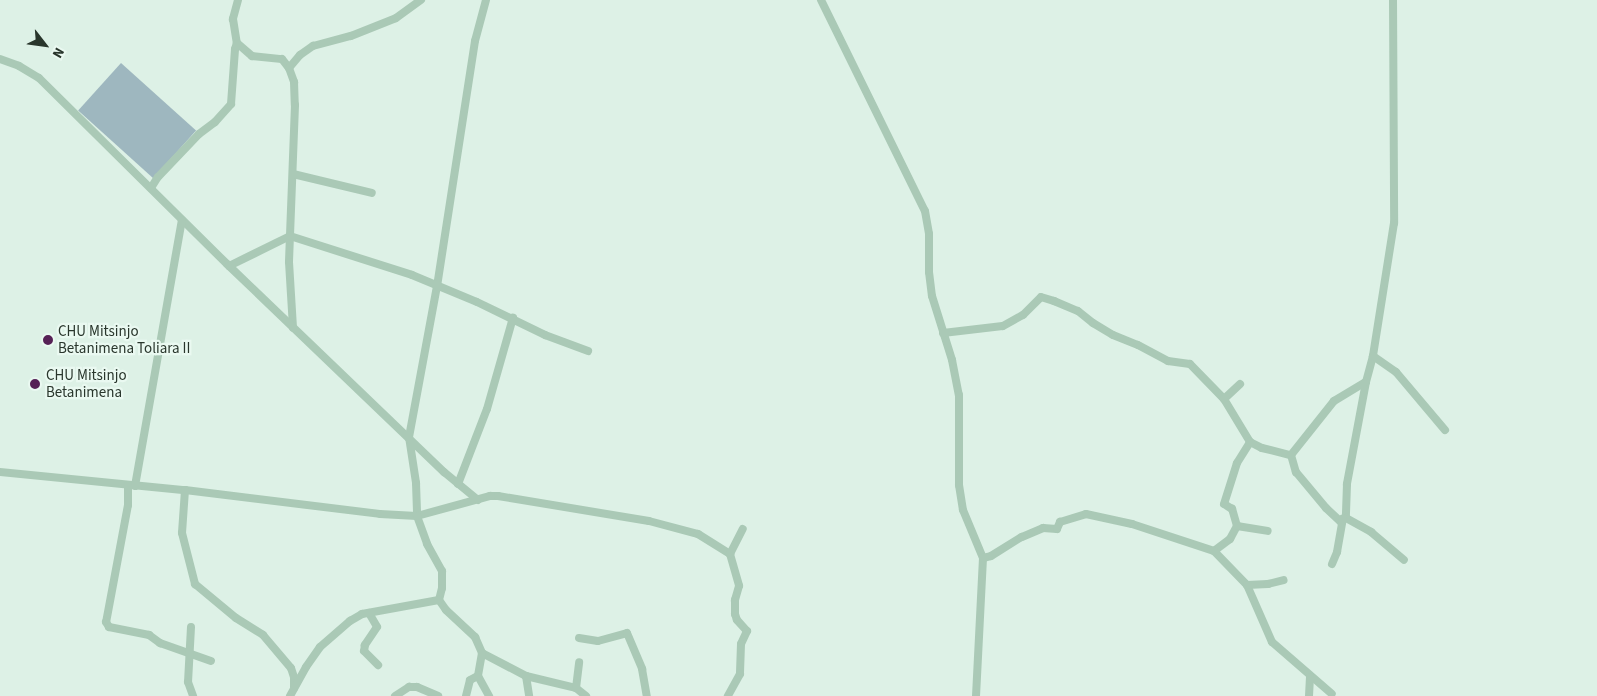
<!DOCTYPE html>
<html>
<head>
<meta charset="utf-8">
<style>
  body { margin:0 }
  #map { position:relative; width:1597px; height:696px; overflow:hidden; background:#ddf1e6; font-family:"Source Sans 3",sans-serif }
  div>[style] { position:absolute }
  [style*='--x'] { left:calc(var(--x)*1px); top:calc(var(--y)*1px); width:calc(var(--w)*1px); rotate:calc(var(--a)*1deg) }
  .green>* { inset:0; background:#9eb7bf; transform-origin:0 0 }
  .minor>* { height:8px; margin:-4px; padding:0 4px; transform-origin:4px; border-radius:4px; background:#aac9b6 }
  .dots>* { width:14px; height:14px; translate:-50% -50%; box-sizing:border-box; border:2px solid #eaf9f1; border-radius:50% }
  span { translate:-50% -50%; white-space:nowrap; text-align:center; line-height:1.15; -webkit-text-stroke:4.5px #eaf9f1; paint-order:stroke }
  .poi-label { font-size:15px; color:#29362c }
  .left { translate:0 -50%; text-align:left }
  .north { position:absolute; left:20px; top:20px; width:50px; height:50px; -webkit-text-stroke:4px #eaf9f1; paint-order:stroke; rotate:120deg; font-size:14px; font-weight:700; line-height:20px; text-align:center; color:#29362c }
  .north::after { content:''; display:block; margin:auto; width:18px; height:22px; background:#29362c; clip-path:polygon(50% 0,100% 100%,50% 72%,0 100%) }
</style>
</head>
<body>
<div id="map">
  <div class="green">
    <div style="left:121px;top:63px;width:101px;height:64px;rotate:42deg"></div>
  </div>
  <div class="minor">
    <div style="--x:238;--y:0;--w:20;--a:105"></div>
    <div style="--x:233;--y:19;--w:24;--a:81"></div>
    <div style="--x:237;--y:43;--w:20;--a:41"></div>
    <div style="--x:252;--y:56;--w:30;--a:6"></div>
    <div style="--x:282;--y:59;--w:11;--a:52"></div>
    <div style="--x:289;--y:68;--w:15;--a:70"></div>
    <div style="--x:294;--y:82;--w:23;--a:88"></div>
    <div style="--x:295;--y:105;--w:157;--a:92.2"></div>
    <div style="--x:289;--y:262;--w:66;--a:86.5"></div>
    <div style="--x:486;--y:0;--w:42;--a:105"></div>
    <div style="--x:475;--y:41;--w:248;--a:98.8"></div>
    <div style="--x:437;--y:286;--w:154;--a:100.5"></div>
    <div style="--x:409;--y:437;--w:47;--a:81.3"></div>
    <div style="--x:416;--y:483;--w:33;--a:88"></div>
    <div style="--x:417;--y:516;--w:76;--a:-15.3"></div>
    <div style="--x:490;--y:496;--w:8;--a:0"></div>
    <div style="--x:498;--y:496;--w:153;--a:9.4"></div>
    <div style="--x:649;--y:521;--w:51;--a:14.9"></div>
    <div style="--x:698;--y:534;--w:38;--a:32"></div>
    <div style="--x:730;--y:554;--w:33;--a:74"></div>
    <div style="--x:739;--y:586;--w:15;--a:106"></div>
    <div style="--x:735;--y:600;--w:14;--a:90"></div>
    <div style="--x:735;--y:614;--w:6;--a:72"></div>
    <div style="--x:737;--y:620;--w:15;--a:48"></div>
    <div style="--x:747;--y:631;--w:14;--a:115"></div>
    <div style="--x:741;--y:644;--w:30;--a:92"></div>
    <div style="--x:740;--y:674;--w:25;--a:119"></div>
    <div style="--x:821;--y:0;--w:235;--a:63.8"></div>
    <div style="--x:925;--y:211;--w:23;--a:80"></div>
    <div style="--x:929;--y:234;--w:38;--a:90"></div>
    <div style="--x:929;--y:272;--w:24;--a:83"></div>
    <div style="--x:932;--y:296;--w:67;--a:72.6"></div>
    <div style="--x:952;--y:360;--w:36;--a:79"></div>
    <div style="--x:959;--y:395;--w:90;--a:90"></div>
    <div style="--x:959;--y:485;--w:25;--a:81"></div>
    <div style="--x:963;--y:510;--w:52;--a:67.4"></div>
    <div style="--x:983;--y:558;--w:138;--a:92.9"></div>
    <div style="--x:1393;--y:0;--w:223;--a:89.7"></div>
    <div style="--x:1394;--y:223;--w:135;--a:99"></div>
    <div style="--x:1373;--y:356;--w:27;--a:105"></div>
    <div style="--x:1366;--y:382;--w:104;--a:100.6"></div>
    <div style="--x:1347;--y:484;--w:34;--a:92"></div>
    <div style="--x:1346;--y:518;--w:29;--a:29"></div>
    <div style="--x:1371;--y:532;--w:43;--a:40.3"></div>
    <div style="--x:0;--y:59;--w:20;--a:20"></div>
    <div style="--x:19;--y:66;--w:23;--a:31"></div>
    <div style="--x:39;--y:78;--w:264;--a:44.7"></div>
    <div style="--x:227;--y:264;--w:301;--a:43.8"></div>
    <div style="--x:444;--y:472;--w:44;--a:39.5"></div>
    <div style="--x:289;--y:68;--w:17;--a:-50"></div>
    <div style="--x:300;--y:55;--w:16;--a:-35"></div>
    <div style="--x:313;--y:46;--w:39;--a:-15"></div>
    <div style="--x:351;--y:36;--w:48;--a:-21.8"></div>
    <div style="--x:396;--y:18;--w:31;--a:-36"></div>
    <div style="--x:293;--y:174;--w:81;--a:13.5"></div>
    <div style="--x:151;--y:188;--w:13;--a:-58"></div>
    <div style="--x:158;--y:177;--w:59;--a:-46.4"></div>
    <div style="--x:199;--y:134;--w:20;--a:-37"></div>
    <div style="--x:215;--y:122;--w:24;--a:-48"></div>
    <div style="--x:231;--y:104;--w:55;--a:-85.8"></div>
    <div style="--x:235;--y:49;--w:6;--a:-72"></div>
    <div style="--x:229;--y:266;--w:68;--a:-26.2"></div>
    <div style="--x:290;--y:236;--w:128;--a:17.7"></div>
    <div style="--x:412;--y:275;--w:70;--a:22.6"></div>
    <div style="--x:477;--y:302;--w:76;--a:25.9"></div>
    <div style="--x:545;--y:335;--w:46;--a:20.4"></div>
    <div style="--x:943;--y:333;--w:60;--a:-6.7"></div>
    <div style="--x:1003;--y:326;--w:23;--a:-29"></div>
    <div style="--x:1023;--y:315;--w:25;--a:-45"></div>
    <div style="--x:1041;--y:297;--w:14;--a:17"></div>
    <div style="--x:1054;--y:301;--w:26;--a:23"></div>
    <div style="--x:1078;--y:311;--w:19;--a:39"></div>
    <div style="--x:1093;--y:323;--w:23;--a:31"></div>
    <div style="--x:1113;--y:335;--w:27;--a:22"></div>
    <div style="--x:1138;--y:345;--w:34;--a:28"></div>
    <div style="--x:1168;--y:361;--w:22;--a:8"></div>
    <div style="--x:1190;--y:364;--w:49;--a:45.8"></div>
    <div style="--x:1224;--y:399;--w:50;--a:58.8"></div>
    <div style="--x:1373;--y:356;--w:28;--a:35"></div>
    <div style="--x:1396;--y:372;--w:76;--a:49.8"></div>
    <div style="--x:1224;--y:399;--w:22;--a:-43"></div>
    <div style="--x:1291;--y:455;--w:18;--a:74"></div>
    <div style="--x:1296;--y:472;--w:47;--a:50.2"></div>
    <div style="--x:1326;--y:508;--w:19;--a:43"></div>
    <div style="--x:1340;--y:521;--w:7;--a:-27"></div>
    <div style="--x:0;--y:472;--w:186;--a:5.6"></div>
    <div style="--x:185;--y:490;--w:196;--a:7"></div>
    <div style="--x:380;--y:514;--w:37;--a:3"></div>
    <div style="--x:417;--y:516;--w:30;--a:70"></div>
    <div style="--x:427;--y:544;--w:31;--a:61"></div>
    <div style="--x:442;--y:571;--w:17;--a:90"></div>
    <div style="--x:442;--y:588;--w:12;--a:104"></div>
    <div style="--x:439;--y:600;--w:12;--a:55"></div>
    <div style="--x:446;--y:610;--w:40;--a:43"></div>
    <div style="--x:475;--y:637;--w:17;--a:66"></div>
    <div style="--x:482;--y:653;--w:50;--a:27.6"></div>
    <div style="--x:526;--y:676;--w:51;--a:13.5"></div>
    <div style="--x:576;--y:688;--w:13;--a:39"></div>
    <div style="--x:458;--y:484;--w:80;--a:-68.9"></div>
    <div style="--x:487;--y:409;--w:95;--a:-74.1"></div>
    <div style="--x:128;--y:485;--w:20;--a:90"></div>
    <div style="--x:128;--y:505;--w:119;--a:100.6"></div>
    <div style="--x:106;--y:622;--w:6;--a:59"></div>
    <div style="--x:109;--y:627;--w:41;--a:11.3"></div>
    <div style="--x:149;--y:635;--w:14;--a:36"></div>
    <div style="--x:160;--y:643;--w:54;--a:19.4"></div>
    <div style="--x:135;--y:486;--w:270;--a:-80"></div>
    <div style="--x:185;--y:490;--w:43;--a:94"></div>
    <div style="--x:182;--y:533;--w:53;--a:75.7"></div>
    <div style="--x:195;--y:584;--w:53;--a:39.7"></div>
    <div style="--x:236;--y:618;--w:32;--a:32"></div>
    <div style="--x:263;--y:635;--w:43;--a:49.7"></div>
    <div style="--x:291;--y:668;--w:9;--a:72"></div>
    <div style="--x:294;--y:677;--w:11;--a:90"></div>
    <div style="--x:1237;--y:526;--w:31;--a:9"></div>
    <div style="--x:1214;--y:551;--w:20;--a:-37"></div>
    <div style="--x:1230;--y:539;--w:15;--a:-62"></div>
    <div style="--x:1237;--y:526;--w:18;--a:-106"></div>
    <div style="--x:1232;--y:509;--w:9;--a:-148"></div>
    <div style="--x:1224;--y:504;--w:43;--a:-72.4"></div>
    <div style="--x:1237;--y:463;--w:25;--a:-58"></div>
    <div style="--x:1250;--y:442;--w:13;--a:27"></div>
    <div style="--x:1262;--y:448;--w:30;--a:14"></div>
    <div style="--x:1291;--y:455;--w:69;--a:-51.5"></div>
    <div style="--x:1334;--y:401;--w:37;--a:-31"></div>
    <div style="--x:730;--y:554;--w:28;--a:-63"></div>
    <div style="--x:983;--y:558;--w:8;--a:-14"></div>
    <div style="--x:991;--y:556;--w:36;--a:-32"></div>
    <div style="--x:1022;--y:537;--w:23;--a:-23"></div>
    <div style="--x:1043;--y:528;--w:14;--a:4"></div>
    <div style="--x:1057;--y:529;--w:8;--a:-67"></div>
    <div style="--x:1060;--y:522;--w:27;--a:-17"></div>
    <div style="--x:1086;--y:514;--w:47;--a:12.3"></div>
    <div style="--x:1132;--y:524;--w:86;--a:18.2"></div>
    <div style="--x:1214;--y:551;--w:47;--a:45.9"></div>
    <div style="--x:1247;--y:585;--w:62;--a:66.3"></div>
    <div style="--x:1272;--y:642;--w:79;--a:40.9"></div>
    <div style="--x:1332;--y:564;--w:13;--a:-67"></div>
    <div style="--x:1337;--y:552;--w:34;--a:-80"></div>
    <div style="--x:1247;--y:585;--w:21;--a:-3"></div>
    <div style="--x:1268;--y:584;--w:16;--a:-14"></div>
    <div style="--x:369;--y:613;--w:16;--a:60"></div>
    <div style="--x:377;--y:627;--w:22;--a:124"></div>
    <div style="--x:365;--y:645;--w:6;--a:99"></div>
    <div style="--x:364;--y:651;--w:20;--a:45"></div>
    <div style="--x:191;--y:627;--w:55;--a:93.1"></div>
    <div style="--x:188;--y:682;--w:15;--a:70"></div>
    <div style="--x:579;--y:638;--w:19;--a:9"></div>
    <div style="--x:598;--y:641;--w:30;--a:-15"></div>
    <div style="--x:627;--y:633;--w:39;--a:67"></div>
    <div style="--x:642;--y:669;--w:27;--a:80"></div>
    <div style="--x:482;--y:653;--w:23;--a:100"></div>
    <div style="--x:478;--y:676;--w:23;--a:61"></div>
    <div style="--x:526;--y:676;--w:20;--a:81"></div>
    <div style="--x:576;--y:688;--w:26;--a:-83"></div>
    <div style="--x:290;--y:696;--w:33;--a:-61"></div>
    <div style="--x:306;--y:667;--w:24;--a:-55"></div>
    <div style="--x:320;--y:647;--w:40;--a:-41"></div>
    <div style="--x:350;--y:621;--w:14;--a:-30"></div>
    <div style="--x:362;--y:614;--w:78;--a:-10.3"></div>
    <div style="--x:395;--y:696;--w:17;--a:-33"></div>
    <div style="--x:409;--y:687;--w:8;--a:0"></div>
    <div style="--x:417;--y:687;--w:23;--a:23"></div>
    <div style="--x:466;--y:696;--w:16;--a:-76"></div>
    <div style="--x:470;--y:680;--w:9;--a:-27"></div>
    <div style="--x:1309;--y:696;--w:19;--a:-87"></div>
  </div>
  <div class="dots">
    <div style="left:48px;top:340px;background:#562156"></div>
    <div style="left:35px;top:384px;background:#562156"></div>
  </div>
  <div class="poi-label">
    <span class="left" style="left:58px;top:340px">CHU Mitsinjo<br>Betanimena Toliara II</span>
    <span class="left" style="left:46px;top:384px">CHU Mitsinjo<br>Betanimena</span>
  </div>
  <div class="north">N</div>
</div>
</body>
</html>
